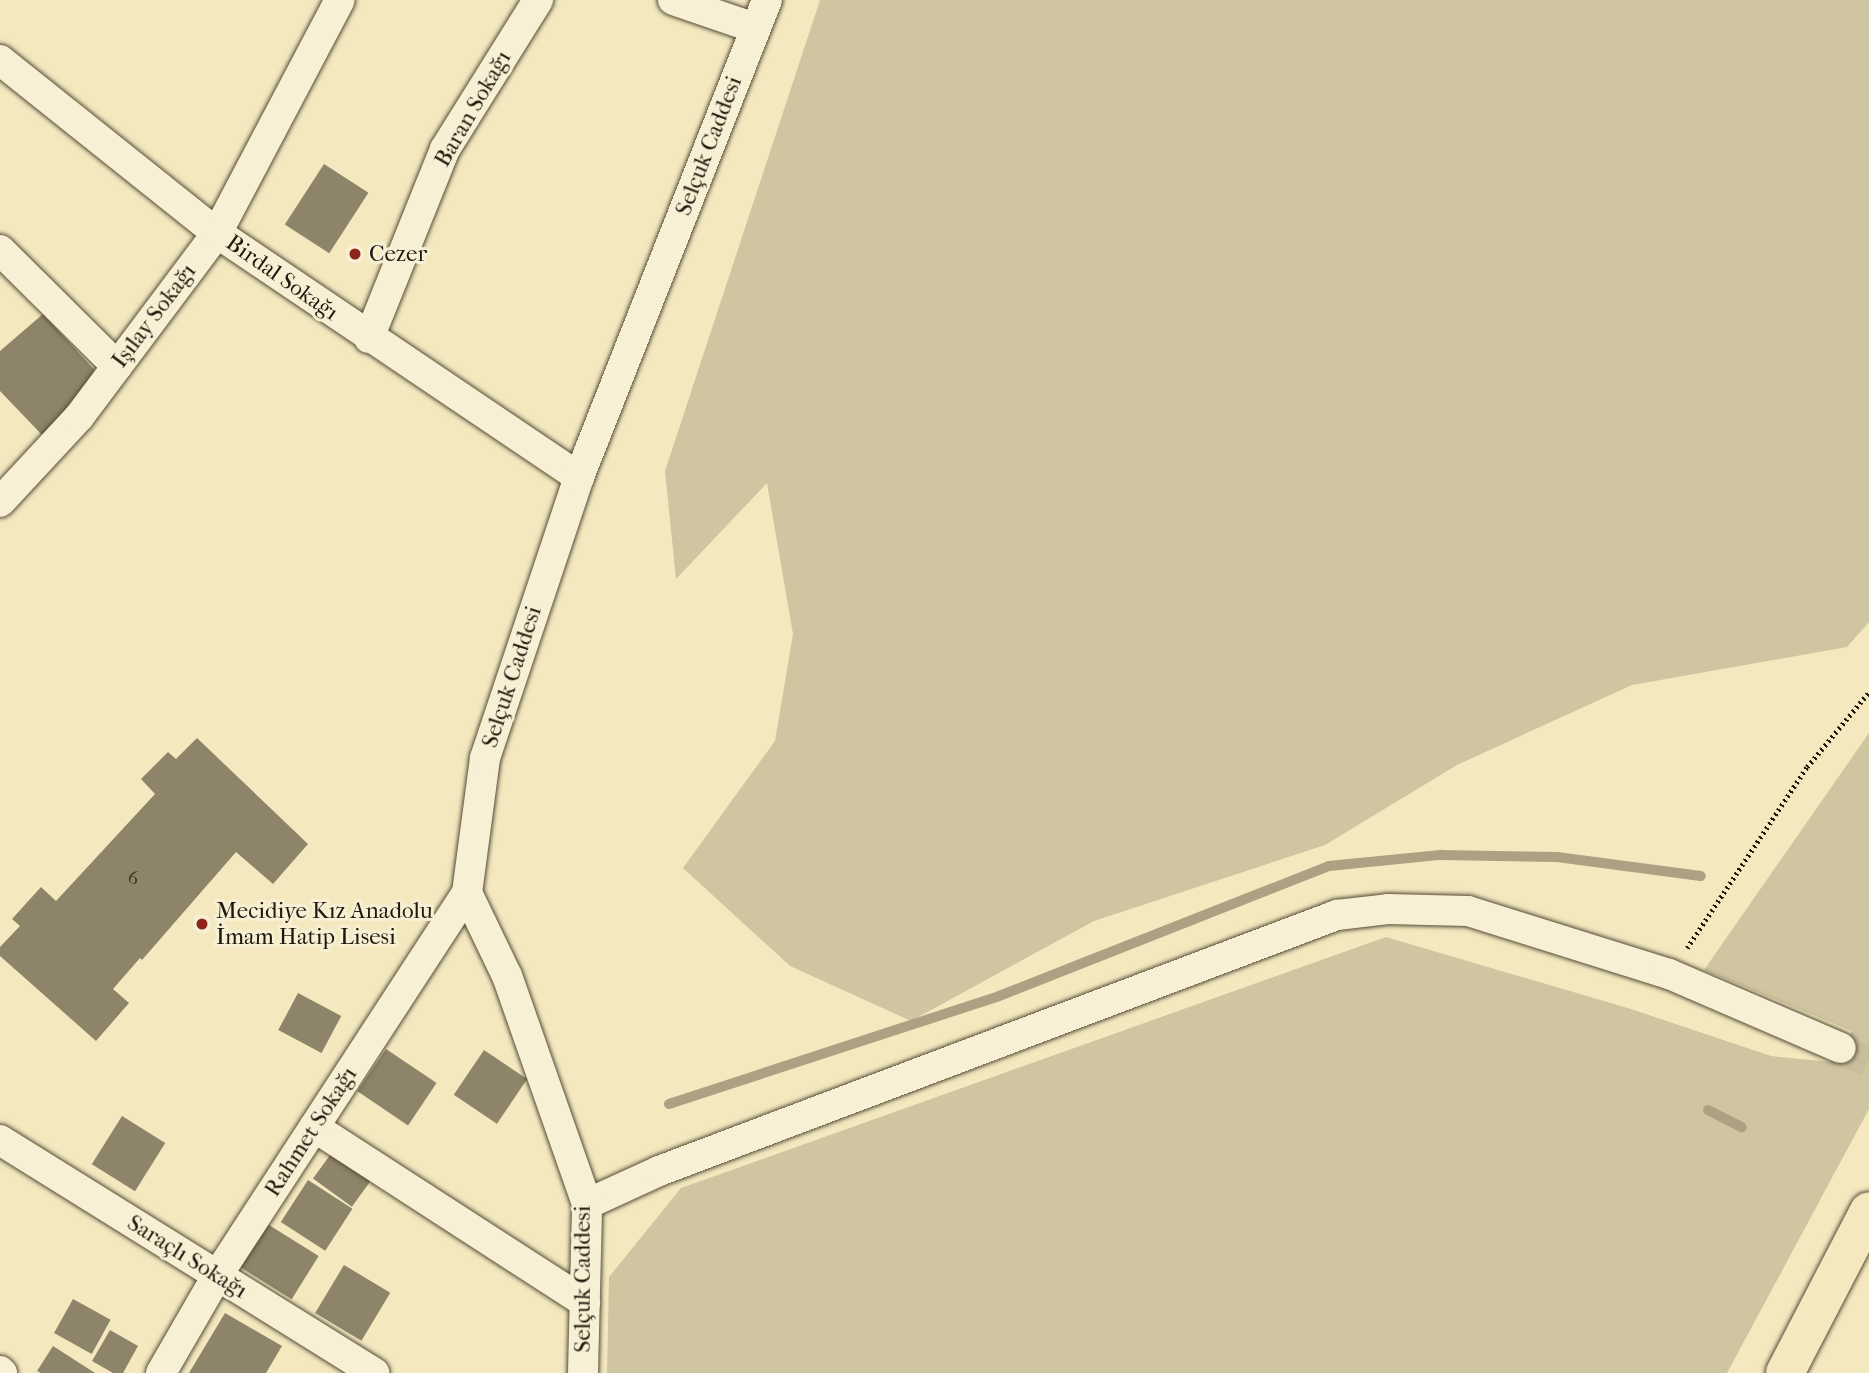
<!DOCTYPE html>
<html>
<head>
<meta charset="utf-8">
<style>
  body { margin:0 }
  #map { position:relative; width:1869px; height:1373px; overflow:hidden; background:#f3e8be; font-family:"IM FELL French Canon",serif }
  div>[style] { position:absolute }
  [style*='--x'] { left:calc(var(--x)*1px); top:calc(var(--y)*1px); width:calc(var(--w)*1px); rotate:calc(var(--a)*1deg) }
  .green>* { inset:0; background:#cfc5a0 }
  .stream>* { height:10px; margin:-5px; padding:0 5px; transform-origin:5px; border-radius:5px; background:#aca182 }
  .building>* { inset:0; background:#8e8469; transform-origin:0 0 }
  .minor-tunnel>* { height:30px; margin-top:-15px; transform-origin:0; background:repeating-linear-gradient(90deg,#c9be9b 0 30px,transparent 0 45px) }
  .path>* { height:4.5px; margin-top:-2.25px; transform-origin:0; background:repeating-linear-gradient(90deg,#21180d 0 2px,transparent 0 5.5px) }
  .roads { filter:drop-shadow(0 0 2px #564c39) drop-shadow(0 0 2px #564c39) }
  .minor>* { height:30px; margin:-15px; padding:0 15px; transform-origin:15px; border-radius:15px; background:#f7f0d5 }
  .highway>* { height:38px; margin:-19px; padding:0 19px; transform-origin:19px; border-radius:19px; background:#f3e8be }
  .dots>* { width:19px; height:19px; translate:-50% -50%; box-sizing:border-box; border:4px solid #f7f0d5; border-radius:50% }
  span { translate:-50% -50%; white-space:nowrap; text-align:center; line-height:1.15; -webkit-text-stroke:6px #f7f0d5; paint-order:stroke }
  .number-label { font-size:19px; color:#3c3324 }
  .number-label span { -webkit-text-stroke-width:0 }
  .street-label { font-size:23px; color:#21180d }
  .poi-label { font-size:23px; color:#21180d }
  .left { translate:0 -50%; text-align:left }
</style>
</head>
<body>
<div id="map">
  <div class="green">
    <div style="clip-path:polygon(820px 0,1869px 0,1869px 622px,1847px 647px,1632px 685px,1457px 765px,1325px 845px,1094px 921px,911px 1021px,790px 966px,683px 868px,775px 741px,793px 634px,767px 483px,676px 579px,665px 471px)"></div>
    <div style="clip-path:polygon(1869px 733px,1869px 1109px,1727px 1373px,607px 1373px,609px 1277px,681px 1188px,1386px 937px,1631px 1009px,1771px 1056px,1831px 1062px,1852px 1031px,1704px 970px)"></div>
  </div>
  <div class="stream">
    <div style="--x:669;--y:1104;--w:347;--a:-18.1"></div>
    <div style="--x:999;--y:996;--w:355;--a:-21.5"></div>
    <div style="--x:1329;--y:866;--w:112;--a:-5.7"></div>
    <div style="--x:1440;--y:855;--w:117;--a:1"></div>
    <div style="--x:1557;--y:857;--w:145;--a:7.5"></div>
    <div style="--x:1708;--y:1110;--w:38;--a:27"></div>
  </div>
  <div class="building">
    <div style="left:324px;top:164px;width:53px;height:72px;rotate:33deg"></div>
    <div style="clip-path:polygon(43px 314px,100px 376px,44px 437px,0 391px,0 351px)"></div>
    <div style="clip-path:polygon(197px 738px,308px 844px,273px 884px,236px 852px,142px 960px,140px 958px,113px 989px,129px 1003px,96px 1041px,0 956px,0 947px,20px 926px,12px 919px,41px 887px,56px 901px,155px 794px,141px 779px,168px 752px,176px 759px)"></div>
    <div style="left:298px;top:993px;width:49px;height:42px;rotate:28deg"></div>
    <div style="left:386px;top:1049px;width:61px;height:51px;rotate:34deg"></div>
    <div style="left:484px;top:1050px;width:52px;height:54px;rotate:34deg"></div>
    <div style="left:122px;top:1116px;width:51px;height:57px;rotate:32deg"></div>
    <div style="left:333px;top:1151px;width:48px;height:34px;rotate:36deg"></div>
    <div style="left:308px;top:1180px;width:53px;height:50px;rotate:33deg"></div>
    <div style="left:261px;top:1220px;width:68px;height:51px;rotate:32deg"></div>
    <div style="left:344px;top:1265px;width:54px;height:56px;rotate:31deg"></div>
    <div style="left:73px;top:1299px;width:43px;height:39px;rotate:29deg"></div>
    <div style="clip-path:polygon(225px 1313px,282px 1346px,266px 1373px,189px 1373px)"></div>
    <div style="clip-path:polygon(110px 1330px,138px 1346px,123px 1373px,113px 1373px,92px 1361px)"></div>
    <div style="clip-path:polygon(53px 1346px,95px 1373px,41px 1373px,37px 1371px)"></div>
  </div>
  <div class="minor-tunnel">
    <div style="--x:1841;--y:1048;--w:32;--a:28"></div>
  </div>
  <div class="path">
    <div style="--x:1687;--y:948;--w:217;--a:-56.5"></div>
    <div style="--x:1807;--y:767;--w:97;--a:-50.4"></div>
  </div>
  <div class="roads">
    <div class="minor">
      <div style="--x:673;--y:0;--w:87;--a:18.9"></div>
      <div style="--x:0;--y:60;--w:278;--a:38.6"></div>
      <div style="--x:217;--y:233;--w:437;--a:34"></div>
      <div style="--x:0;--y:250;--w:165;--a:44.8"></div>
      <div style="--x:369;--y:338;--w:204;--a:-68.1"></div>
      <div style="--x:445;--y:149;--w:176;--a:-58"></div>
      <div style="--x:0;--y:502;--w:116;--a:-47.1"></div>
      <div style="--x:79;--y:417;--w:230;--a:-53.1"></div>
      <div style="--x:217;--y:233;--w:263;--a:-62.2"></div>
      <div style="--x:314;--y:1127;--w:323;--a:32.9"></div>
      <div style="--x:0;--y:1140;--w:441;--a:31.9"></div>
      <div style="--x:587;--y:1204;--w:79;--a:-24.6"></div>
      <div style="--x:659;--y:1171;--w:725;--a:-20.69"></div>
      <div style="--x:1337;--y:915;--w:51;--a:-6.7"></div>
      <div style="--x:1388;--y:909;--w:80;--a:1.4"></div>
      <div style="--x:1468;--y:911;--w:211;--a:17.4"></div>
      <div style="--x:1669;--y:974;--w:187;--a:23.3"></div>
      <div style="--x:0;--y:1371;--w:3;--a:45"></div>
      <div style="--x:161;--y:1373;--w:112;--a:-60"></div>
      <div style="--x:217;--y:1276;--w:457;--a:-56.9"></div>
      <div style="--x:583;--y:1373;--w:169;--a:-88.6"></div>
      <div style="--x:587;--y:1204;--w:242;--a:-109.3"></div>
      <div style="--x:507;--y:976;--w:92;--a:-115.7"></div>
      <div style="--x:467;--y:893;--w:136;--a:-82.4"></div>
      <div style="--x:485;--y:758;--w:296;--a:-71.5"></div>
      <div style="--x:579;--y:477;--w:513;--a:-68.49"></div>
    </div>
    <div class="highway">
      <div style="--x:1785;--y:1373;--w:182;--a:-62.6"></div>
    </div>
  </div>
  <div class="dots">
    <div style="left:355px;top:254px;background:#8f2418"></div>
    <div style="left:202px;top:924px;background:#8f2418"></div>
  </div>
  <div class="number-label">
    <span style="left:133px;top:879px">6</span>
  </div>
  <div class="street-label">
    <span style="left:473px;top:109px;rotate:-60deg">Baran Sokağı</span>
    <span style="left:709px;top:146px;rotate:-69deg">Selçuk Caddesi</span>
    <span style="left:282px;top:278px;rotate:35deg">Birdal Sokağı</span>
    <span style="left:154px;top:316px;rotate:-53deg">Işılay Sokağı</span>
    <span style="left:512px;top:677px;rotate:-72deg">Selçuk Caddesi</span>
    <span style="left:311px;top:1132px;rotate:-57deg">Rahmet Sokağı</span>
    <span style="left:187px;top:1257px;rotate:32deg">Saraçlı Sokağı</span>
    <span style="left:583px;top:1279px;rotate:-90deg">Selçuk Caddesi</span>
  </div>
  <div class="poi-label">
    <span class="left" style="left:369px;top:254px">Cezer</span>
    <span class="left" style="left:216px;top:924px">Mecidiye Kız Anadolu<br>İmam Hatip Lisesi</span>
  </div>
</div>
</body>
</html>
